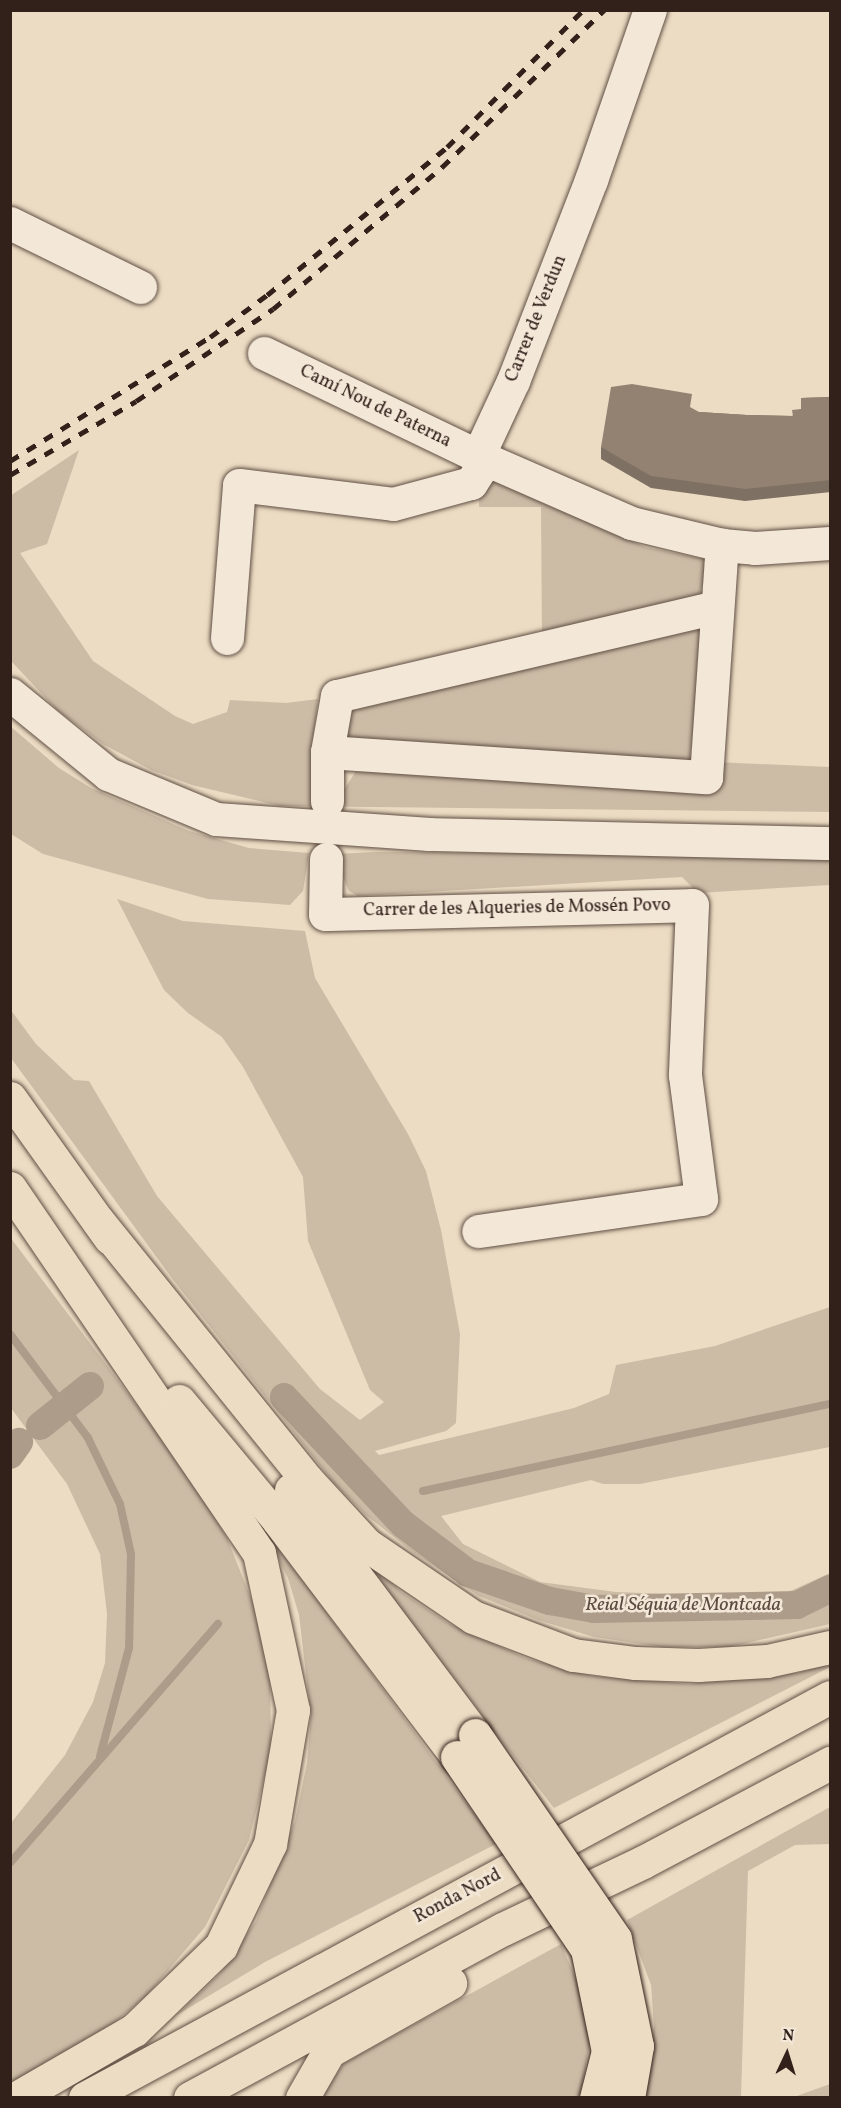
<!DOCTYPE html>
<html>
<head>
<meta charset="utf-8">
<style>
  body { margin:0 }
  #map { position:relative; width:841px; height:2108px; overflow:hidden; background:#ecdcc3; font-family:Vollkorn,serif }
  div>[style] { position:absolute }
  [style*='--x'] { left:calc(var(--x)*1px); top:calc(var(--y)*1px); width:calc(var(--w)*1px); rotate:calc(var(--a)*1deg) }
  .green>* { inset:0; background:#ccbca6 }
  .stream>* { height:8px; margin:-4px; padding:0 4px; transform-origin:4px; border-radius:4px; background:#ad9c8a }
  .canal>* { height:28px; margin:-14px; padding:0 14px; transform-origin:14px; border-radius:14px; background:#ad9c8a }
  .roads { filter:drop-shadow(0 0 2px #604f44) drop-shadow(0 0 2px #604f44) }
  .minor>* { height:33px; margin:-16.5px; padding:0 16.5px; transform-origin:16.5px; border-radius:16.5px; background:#f3e8d8 }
  .highway>* { height:33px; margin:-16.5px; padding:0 16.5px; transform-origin:16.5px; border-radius:16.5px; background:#ecdcc3 }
  .rail>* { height:4.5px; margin-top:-2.25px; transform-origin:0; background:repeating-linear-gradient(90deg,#32201a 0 10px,transparent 0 20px) }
  .bridges { filter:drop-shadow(0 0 2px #32201a) drop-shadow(0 0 2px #32201a) }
  .highway-bridge>* { height:33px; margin:-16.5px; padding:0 16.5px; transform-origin:16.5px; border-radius:16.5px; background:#ecdcc3 }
  .wall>* { inset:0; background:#7e7062 }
  .building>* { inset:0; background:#938272 }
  span { translate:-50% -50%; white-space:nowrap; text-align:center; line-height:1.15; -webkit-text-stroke:5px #f3e8d8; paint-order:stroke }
  .street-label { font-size:18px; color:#32201a }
  .water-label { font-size:20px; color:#5d4b41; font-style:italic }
  .frame { position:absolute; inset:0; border:12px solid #32201a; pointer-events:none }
  .north { position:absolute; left:757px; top:2024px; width:60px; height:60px; -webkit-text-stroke:4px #f3e8d8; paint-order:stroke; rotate:4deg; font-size:16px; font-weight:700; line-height:24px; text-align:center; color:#32201a }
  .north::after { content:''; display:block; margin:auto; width:21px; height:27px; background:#32201a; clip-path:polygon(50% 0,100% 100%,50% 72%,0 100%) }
</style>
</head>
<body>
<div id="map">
  <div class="green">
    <div style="clip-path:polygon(79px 450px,47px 544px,20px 553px,93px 661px,175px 716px,193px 724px,227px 712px,230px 700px,286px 703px,318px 699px,314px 734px,336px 802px,358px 768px,714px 762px,830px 767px,830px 812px,280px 806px,192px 785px,151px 770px,103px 744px,57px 710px,11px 661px,10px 496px)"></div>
    <div style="clip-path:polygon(485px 480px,497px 482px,645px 547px,703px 559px,706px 572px,698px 600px,542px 639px,541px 507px,479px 507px,479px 485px)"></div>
    <div style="clip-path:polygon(704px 620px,690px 760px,343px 739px,346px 705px)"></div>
    <div style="clip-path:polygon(10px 726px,59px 768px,91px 788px,189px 831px,249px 848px,309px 853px,303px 891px,290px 905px,208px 899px,43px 854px,11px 834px)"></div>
    <div style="clip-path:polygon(376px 852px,830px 855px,830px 885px,698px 893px,682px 877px,358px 896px,349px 891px,333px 854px)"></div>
    <div style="clip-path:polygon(117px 899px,183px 921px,305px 931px,315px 978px,408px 1134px,426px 1171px,441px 1230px,460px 1334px,456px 1423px,446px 1431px,375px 1451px,379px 1455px,574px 1408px,609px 1394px,616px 1365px,715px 1346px,830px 1307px,830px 1447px,640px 1484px,603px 1484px,591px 1480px,441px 1516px,463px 1544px,540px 1582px,616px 1592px,698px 1595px,786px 1593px,830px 1573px,830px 1624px,729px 1647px,663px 1647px,594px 1637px,538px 1620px,479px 1596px,414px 1553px,366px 1515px,333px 1482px,174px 1281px,11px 1058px,10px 1009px,36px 1044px,74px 1080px,89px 1081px,157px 1196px,320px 1389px,360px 1420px,384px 1402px,370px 1390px,308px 1241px,303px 1177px,243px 1067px,222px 1037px,188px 1013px,164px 990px)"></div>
    <div style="clip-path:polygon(10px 1237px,187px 1472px,227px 1538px,256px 1611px,270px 1669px,271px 1750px,249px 1840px,205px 1927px,146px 1996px,97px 2037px,11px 2090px,11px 1823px,65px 1755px,93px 1702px,105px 1663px,107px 1614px,100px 1554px,67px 1484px,11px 1408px)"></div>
    <div style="clip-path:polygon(258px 1518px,496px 1844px,265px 1962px,177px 2015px,220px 1974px,256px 1921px,295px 1821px,307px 1763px,311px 1716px,299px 1615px,288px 1578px)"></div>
    <div style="clip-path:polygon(340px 1534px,401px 1592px,448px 1623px,525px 1658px,592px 1676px,689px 1684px,798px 1673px,830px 1662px,830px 1667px,554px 1808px)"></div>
    <div style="clip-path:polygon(830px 1807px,830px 1844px,795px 1845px,748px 1871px,741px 2097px,642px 2097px,654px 2027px,651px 1985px,627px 1920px)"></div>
    <div style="clip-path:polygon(561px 1944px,582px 1993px,591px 2036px,580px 2097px,320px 2098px,344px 2063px)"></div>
    <div style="clip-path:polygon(830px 2084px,830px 2097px,794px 2097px)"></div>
  </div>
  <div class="stream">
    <div style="--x:10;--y:1334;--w:130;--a:53.1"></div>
    <div style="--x:88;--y:1438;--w:73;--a:64.1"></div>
    <div style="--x:120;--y:1504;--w:51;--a:77.6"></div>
    <div style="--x:131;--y:1554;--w:94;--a:91.2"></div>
    <div style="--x:129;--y:1648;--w:112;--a:105"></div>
    <div style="--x:423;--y:1491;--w:416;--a:-12.1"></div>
    <div style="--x:10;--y:1863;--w:317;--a:-49"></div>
  </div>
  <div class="canal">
    <div style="--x:284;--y:1397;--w:174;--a:46.9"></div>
    <div style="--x:403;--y:1524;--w:81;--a:37"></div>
    <div style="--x:468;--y:1573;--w:87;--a:18.9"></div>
    <div style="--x:550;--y:1601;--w:45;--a:10.3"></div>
    <div style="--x:594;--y:1609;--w:203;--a:-1.1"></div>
    <div style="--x:797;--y:1605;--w:37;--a:-26"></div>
    <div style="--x:40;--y:1426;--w:64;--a:-38.7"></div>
    <div style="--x:10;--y:1455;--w:16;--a:-55"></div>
  </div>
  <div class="roads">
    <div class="minor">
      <div style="--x:10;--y:223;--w:145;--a:26.2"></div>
      <div style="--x:264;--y:353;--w:237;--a:25.7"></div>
      <div style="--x:478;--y:456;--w:167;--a:23.6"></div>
      <div style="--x:631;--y:523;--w:94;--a:13.6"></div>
      <div style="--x:722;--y:545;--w:33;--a:5"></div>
      <div style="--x:755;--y:548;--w:75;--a:-3.8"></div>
      <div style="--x:478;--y:456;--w:83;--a:-65"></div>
      <div style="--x:513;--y:381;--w:216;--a:-68.8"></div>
      <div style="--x:591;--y:180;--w:180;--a:-70.9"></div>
      <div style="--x:227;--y:638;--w:153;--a:-85.5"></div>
      <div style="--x:239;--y:485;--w:155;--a:7"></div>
      <div style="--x:393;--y:504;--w:81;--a:-15.1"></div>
      <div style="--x:471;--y:483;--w:27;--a:-57"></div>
      <div style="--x:10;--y:694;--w:127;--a:39.2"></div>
      <div style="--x:108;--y:774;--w:117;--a:22.6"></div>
      <div style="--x:216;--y:819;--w:214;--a:4"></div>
      <div style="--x:429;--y:834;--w:401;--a:1.3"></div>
      <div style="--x:327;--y:752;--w:380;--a:3.8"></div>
      <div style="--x:706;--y:777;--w:233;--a:-86.1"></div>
      <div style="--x:327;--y:801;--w:49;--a:-90"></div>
      <div style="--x:327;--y:752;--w:57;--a:-79.9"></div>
      <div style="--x:337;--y:696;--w:388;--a:-13.2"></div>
      <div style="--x:326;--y:859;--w:55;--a:91"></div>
      <div style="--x:325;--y:914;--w:367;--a:-1.4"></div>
      <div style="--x:692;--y:905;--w:170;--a:92.4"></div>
      <div style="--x:685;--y:1075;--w:125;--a:82.6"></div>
      <div style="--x:701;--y:1199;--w:225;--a:171.8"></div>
    </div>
    <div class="highway">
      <div style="--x:10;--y:1098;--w:172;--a:54.5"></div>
      <div style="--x:10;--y:1188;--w:442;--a:55.7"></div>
      <div style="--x:259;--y:1553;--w:161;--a:77.8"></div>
      <div style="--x:293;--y:1710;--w:136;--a:99.7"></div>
      <div style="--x:270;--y:1844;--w:113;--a:115.7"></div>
      <div style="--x:221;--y:1946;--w:121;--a:136"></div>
      <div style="--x:134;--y:2030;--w:136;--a:150"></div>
      <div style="--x:98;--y:1221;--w:331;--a:51.1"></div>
      <div style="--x:306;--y:1479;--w:90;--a:47.3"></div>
      <div style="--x:367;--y:1545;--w:128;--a:34.2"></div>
      <div style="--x:473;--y:1617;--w:107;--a:20.8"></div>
      <div style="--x:573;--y:1655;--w:63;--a:7.4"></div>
      <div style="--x:635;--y:1663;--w:63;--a:1.8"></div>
      <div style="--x:698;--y:1665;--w:69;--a:-3.3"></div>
      <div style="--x:767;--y:1661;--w:65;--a:-12.5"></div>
      <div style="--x:179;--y:1401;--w:155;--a:50.2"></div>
      <div style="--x:278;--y:1520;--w:297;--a:52.9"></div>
      <div style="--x:291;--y:1490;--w:306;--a:53.1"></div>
      <div style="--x:85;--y:2098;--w:846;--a:-28.29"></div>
      <div style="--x:190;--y:2098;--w:356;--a:-28.4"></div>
      <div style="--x:503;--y:1929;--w:155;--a:-25.6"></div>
      <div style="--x:643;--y:1862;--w:212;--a:-27.9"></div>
      <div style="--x:302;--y:2098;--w:54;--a:-60.1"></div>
      <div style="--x:329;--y:2051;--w:139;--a:-29.3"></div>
    </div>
  </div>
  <div class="rail">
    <div style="--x:10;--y:461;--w:235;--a:-31.8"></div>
    <div style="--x:210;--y:337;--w:71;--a:-36.4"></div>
    <div style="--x:267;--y:295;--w:233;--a:-39.4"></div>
    <div style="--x:447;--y:147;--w:193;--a:-45.2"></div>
    <div style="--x:10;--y:475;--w:146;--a:-30.4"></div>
    <div style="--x:136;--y:401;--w:165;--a:-33.9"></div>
    <div style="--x:273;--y:309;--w:221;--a:-40"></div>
    <div style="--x:442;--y:167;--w:226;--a:-44.1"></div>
  </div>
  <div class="bridges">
    <div class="highway-bridge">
      <div style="--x:475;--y:1735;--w:247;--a:55.5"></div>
      <div style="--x:615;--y:1939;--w:109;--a:78.4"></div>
      <div style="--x:637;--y:2046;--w:53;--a:99.8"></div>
      <div style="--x:457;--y:1757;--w:232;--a:55.9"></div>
      <div style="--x:587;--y:1949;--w:104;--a:78.4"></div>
      <div style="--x:608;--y:2051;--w:49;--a:104.3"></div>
    </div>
  </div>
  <div class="wall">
    <div style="clip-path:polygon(831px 397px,831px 492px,745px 501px,651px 488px,601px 459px,601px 447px,699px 412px,747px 415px,792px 416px,801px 409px,801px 398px)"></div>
  </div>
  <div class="building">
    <div style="clip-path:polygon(632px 384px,692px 394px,690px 407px,699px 412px,747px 415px,793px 416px,792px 410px,801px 409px,801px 398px,831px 397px,831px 480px,745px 489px,651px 476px,601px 447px,611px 387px)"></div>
  </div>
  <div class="street-label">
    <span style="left:537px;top:319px;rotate:-68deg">Carrer de Verdun</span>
    <span style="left:375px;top:407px;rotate:26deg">Camí Nou de Paterna</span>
    <span style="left:517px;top:909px;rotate:-1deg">Carrer de les Alqueries de Mossén Povo</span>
    <span style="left:458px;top:1897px;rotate:-28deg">Ronda Nord</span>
  </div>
  <div class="water-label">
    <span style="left:683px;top:1605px">Reial Séquia de Montcada</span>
  </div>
  <div class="frame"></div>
  <div class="north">N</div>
</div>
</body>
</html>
